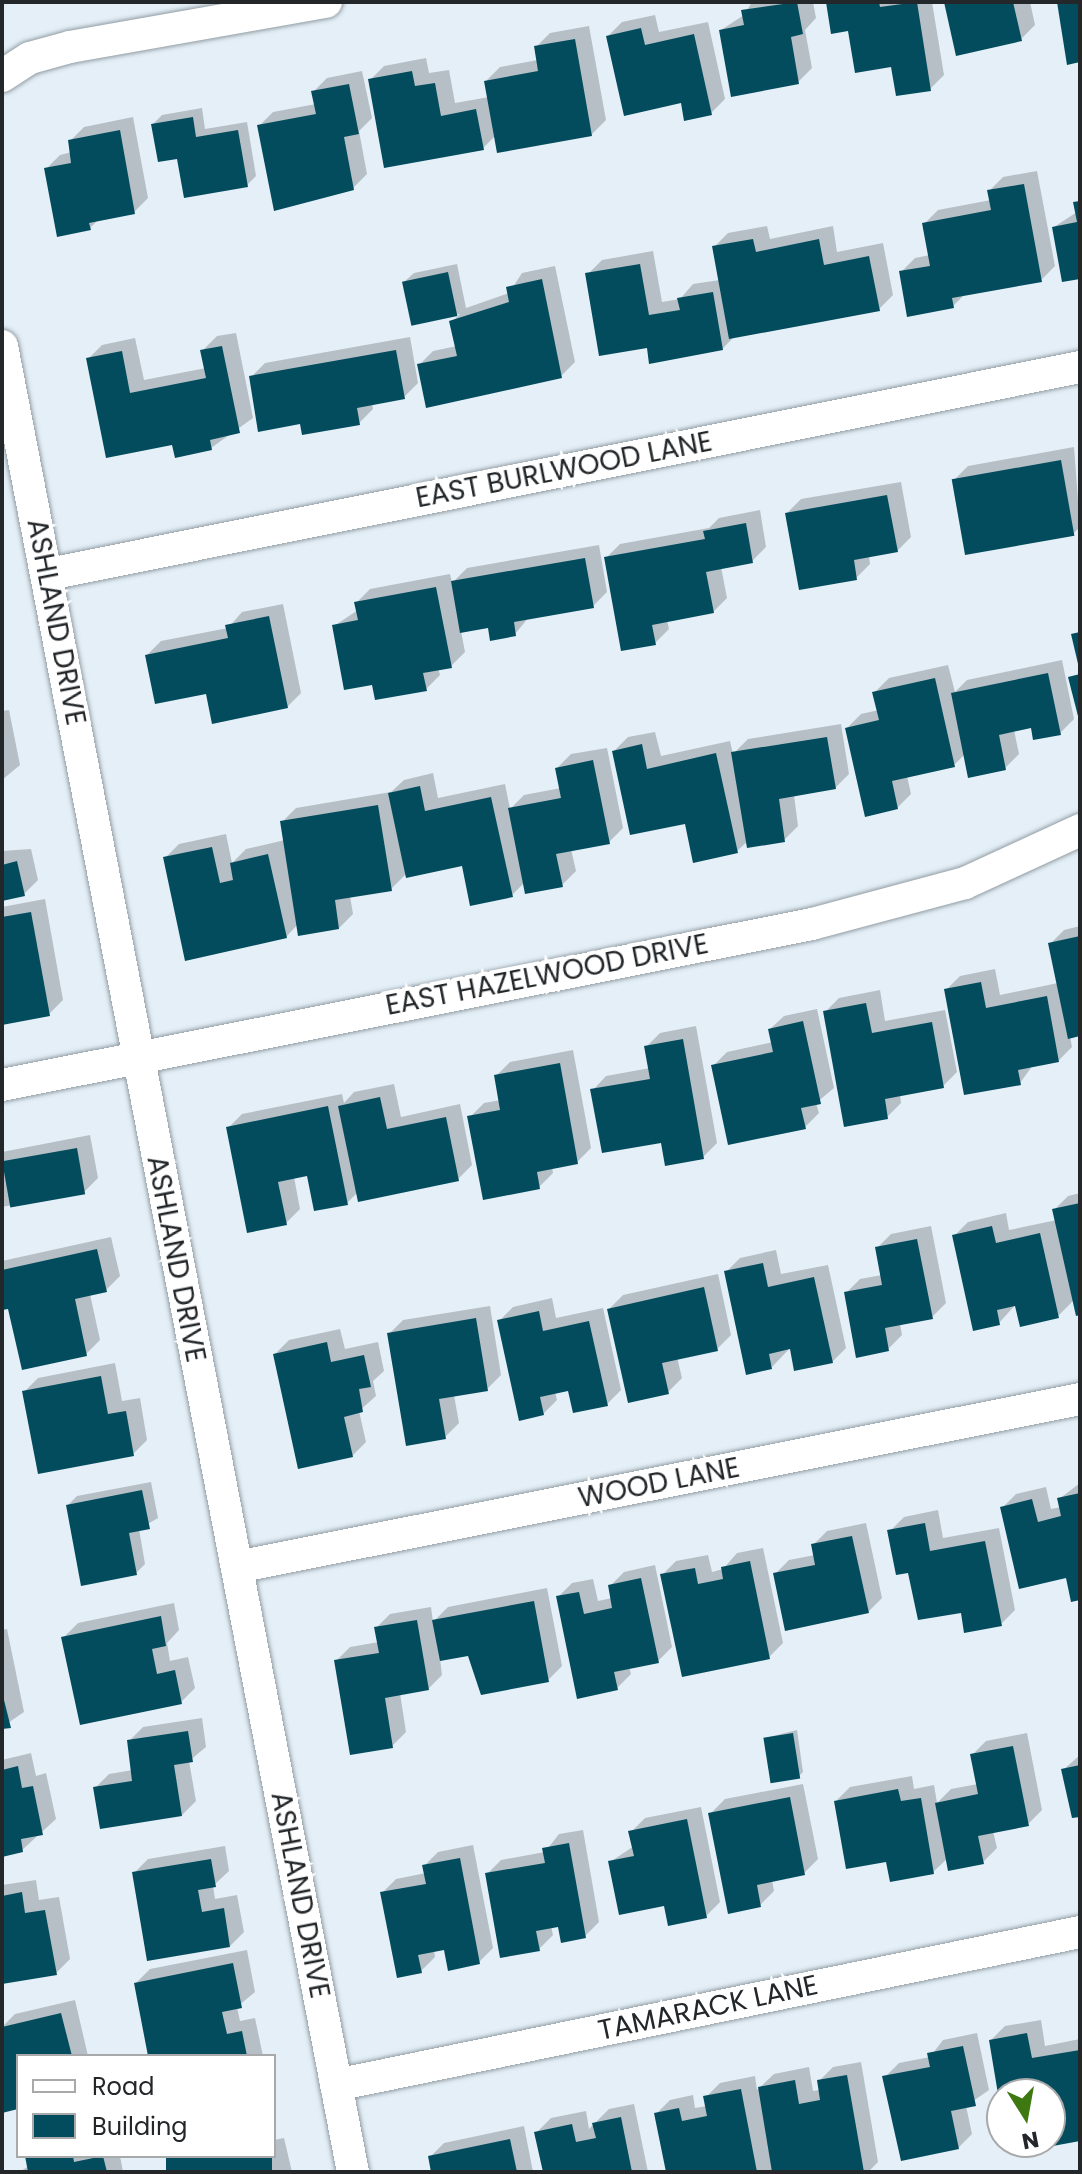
<!DOCTYPE html>
<html>
<head>
<meta charset="utf-8">
<style>
  body { margin:0 }
  #map { position:relative; width:1082px; height:2174px; overflow:hidden; background:#e4eff7; font-family:Poppins,sans-serif }
  div>[style] { position:absolute }
  [style*='--x'] { left:calc(var(--x)*1px); top:calc(var(--y)*1px); width:calc(var(--w)*1px); rotate:calc(var(--a)*1deg) }
  .shadow>* { inset:0; background:#0003 }
  .building>* { inset:0; background:#024c5d; transform-origin:0 0 }
  .roads { filter:drop-shadow(0 0 2px #929ca3) drop-shadow(0 0 2px #929ca3) }
  .minor>* { height:32px; margin:-16px; padding:0 16px; transform-origin:16px; border-radius:16px; background:#fff }
  span { translate:-50% -50%; white-space:nowrap; text-align:center; line-height:1.15; -webkit-text-stroke:8px #fff; paint-order:stroke }
  .street-label { font-size:28px; color:#23272a }
  .frame { position:absolute; inset:0; border:4px solid #23272a; pointer-events:none }
  .legend { position:absolute; left:16px; top:2054px; width:260px; height:104px; box-sizing:border-box; background:#fff; border:2px solid #a7a9aa; margin:0; padding:10px 14px; list-style:none; font-size:24px; color:#23272a }
  .legend li { display:flex; align-items:center; gap:16px; height:40px }
  .legend b { width:40px; border:2px solid #a7a9aa }
  .north { position:absolute; left:986px; top:2078px; width:80px; height:80px; box-sizing:border-box; background:#fff; border:2px solid #a7a9aa; border-radius:50%; rotate:169deg; font-size:22px; font-weight:700; line-height:32px; text-align:center; color:#23272a }
  .north::after { content:''; display:block; margin:auto; width:28px; height:36px; background:#3e7810; clip-path:polygon(50% 0,100% 100%,50% 72%,0 100%) }
</style>
</head>
<body>
<div id="map">
  <div class="shadow">
    <div style="clip-path:polygon(752px 2px,813px 2px,816px 18px,805px 30px,812px 68px,798px 82px,721px 30px,744px 15px)"></div>
    <div style="clip-path:polygon(828px 2px,932px 2px,944px 75px,930px 89px,850px 29px)"></div>
    <div style="clip-path:polygon(946px 2px,1030px 2px,1035px 25px,1021px 39px)"></div>
    <div style="clip-path:polygon(655px 15px,659px 32px,708px 22px,725px 99px,711px 113px,682px 101px,608px 36px,622px 22px)"></div>
    <div style="clip-path:polygon(589px 26px,606px 120px,592px 134px,496px 135px,483px 148px,370px 80px,384px 66px,426px 58px,429px 73px,449px 70px,455px 103px,489px 97px,486px 81px,500px 67px,538px 60px,536px 47px,550px 33px)"></div>
    <div style="clip-path:polygon(362px 71px,372px 118px,359px 131px,367px 174px,353px 188px,259px 126px,273px 112px,316px 104px,313px 92px,327px 78px)"></div>
    <div style="clip-path:polygon(202px 108px,205px 129px,247px 122px,256px 176px,247px 185px,179px 157px,153px 124px,162px 115px)"></div>
    <div style="clip-path:polygon(133px 117px,148px 198px,134px 212px,99px 219px,90px 228px,46px 169px,60px 155px,72px 152px,70px 141px,84px 127px)"></div>
    <div style="clip-path:polygon(1037px 171px,1055px 266px,1041px 280px,965px 294px,953px 306px,901px 272px,915px 258px,930px 255px,924px 224px,938px 210px,991px 200px,989px 191px,1003px 177px)"></div>
    <div style="clip-path:polygon(1080px 198px,1080px 277px,1054px 227px,1077px 212px)"></div>
    <div style="clip-path:polygon(767px 226px,770px 239px,833px 226px,837px 252px,883px 243px,893px 295px,879px 309px,735px 336px,722px 349px,649px 345px,588px 274px,602px 260px,653px 251px,662px 302px,680px 299px,693px 284px,720px 280px,714px 247px,728px 233px)"></div>
    <div style="clip-path:polygon(457px 264px,466px 308px,509px 293px,522px 273px,555px 266px,575px 362px,561px 376px,419px 365px,433px 351px,457px 346px,452px 322px,460px 314px,413px 323px,404px 282px,414px 273px)"></div>
    <div style="clip-path:polygon(236px 333px,253px 418px,211px 448px,174px 442px,88px 359px,102px 345px,135px 338px,144px 380px,206px 368px,203px 350px,217px 336px)"></div>
    <div style="clip-path:polygon(410px 337px,418px 383px,404px 397px,372px 403px,373px 409px,359px 423px,301px 422px,251px 377px,265px 363px)"></div>
    <div style="clip-path:polygon(1074px 447px,1080px 527px,1073px 534px,954px 480px,968px 466px)"></div>
    <div style="clip-path:polygon(901px 482px,911px 537px,897px 551px,869px 556px,870px 564px,856px 578px,787px 513px,801px 499px)"></div>
    <div style="clip-path:polygon(760px 510px,766px 547px,752px 561px,721px 567px,727px 598px,713px 612px,667px 620px,669px 629px,655px 643px,606px 558px,620px 544px,709px 528px,719px 518px)"></div>
    <div style="clip-path:polygon(599px 545px,607px 592px,593px 606px,529px 617px,515px 634px,489px 626px,461px 631px,465px 652px,451px 666px,438px 668px,440px 675px,426px 689px,374px 682px,334px 626px,358px 610px,356px 603px,370px 589px,450px 574px,452px 583px,467px 568px)"></div>
    <div style="clip-path:polygon(283px 604px,301px 693px,287px 707px,207px 691px,147px 655px,161px 641px,228px 628px,242px 612px)"></div>
    <div style="clip-path:polygon(1062px 660px,1074px 719px,1060px 733px,1032px 726px,1014px 730px,1019px 754px,1005px 768px,965px 754px,954px 765px,907px 776px,911px 794px,897px 808px,847px 728px,861px 714px,879px 710px,875px 692px,889px 678px,948px 665px,955px 692px,967px 680px)"></div>
    <div style="clip-path:polygon(9px 710px,20px 765px,2px 780px,2px 711px)"></div>
    <div style="clip-path:polygon(841px 724px,849px 774px,835px 788px,794px 795px,798px 826px,784px 840px,748px 841px,737px 851px,686px 821px,614px 751px,628px 737px,655px 732px,661px 756px,730px 741px,733px 754px,748px 739px)"></div>
    <div style="clip-path:polygon(607px 748px,623px 828px,609px 842px,571px 849px,576px 871px,562px 885px,525px 882px,512px 895px,464px 864px,407px 873px,391px 889px,350px 896px,353px 914px,339px 928px,298px 924px,286px 937px,165px 858px,179px 844px,226px 834px,232px 863px,246px 849px,285px 840px,282px 822px,296px 808px,391px 792px,404px 780px,433px 773px,438px 798px,505px 784px,510px 809px,524px 795px,561px 788px,557px 768px,571px 754px)"></div>
    <div style="clip-path:polygon(31px 849px,38px 880px,24px 894px,2px 899px,2px 851px)"></div>
    <div style="clip-path:polygon(45px 899px,63px 1000px,49px 1014px,2px 1023px,2px 907px)"></div>
    <div style="clip-path:polygon(1080px 926px,1080px 1034px,1070px 1036px,1072px 1047px,1058px 1061px,1033px 1065px,1020px 1083px,946px 990px,960px 976px,995px 969px,1000px 995px,1058px 983px,1050px 944px,1064px 930px)"></div>
    <div style="clip-path:polygon(880px 990px,885px 1021px,945px 1010px,957px 1072px,943px 1086px,900px 1094px,901px 1103px,887px 1117px,825px 1012px,839px 998px)"></div>
    <div style="clip-path:polygon(817px 1009px,834px 1088px,816px 1103px,819px 1113px,805px 1127px,713px 1066px,727px 1052px,773px 1042px,770px 1029px,784px 1016px)"></div>
    <div style="clip-path:polygon(696px 1026px,717px 1143px,703px 1157px,663px 1140px,593px 1090px,606px 1076px,650px 1068px,646px 1047px,660px 1033px)"></div>
    <div style="clip-path:polygon(573px 1050px,591px 1148px,577px 1162px,552px 1167px,553px 1173px,539px 1187px,470px 1117px,484px 1103px,501px 1100px,496px 1076px,510px 1062px)"></div>
    <div style="clip-path:polygon(394px 1084px,401px 1117px,460px 1104px,472px 1165px,458px 1179px,358px 1192px,347px 1203px,309px 1174px,294px 1177px,300px 1209px,286px 1223px,228px 1128px,242px 1114px,342px 1094px,344px 1103px,354px 1092px)"></div>
    <div style="clip-path:polygon(90px 1135px,98px 1178px,84px 1192px,2px 1207px,2px 1152px)"></div>
    <div style="clip-path:polygon(1080px 1193px,1080px 1313px,1074px 1300px,1058px 1316px,1017px 1303px,999px 1323px,954px 1236px,968px 1222px,1006px 1213px,1009px 1230px,1057px 1220px,1054px 1210px,1068px 1196px)"></div>
    <div style="clip-path:polygon(931px 1226px,946px 1303px,932px 1317px,900px 1324px,902px 1335px,888px 1349px,846px 1293px,860px 1279px,882px 1275px,877px 1248px,891px 1234px)"></div>
    <div style="clip-path:polygon(111px 1237px,120px 1276px,106px 1290px,90px 1294px,100px 1340px,86px 1354px,10px 1307px,2px 1308px,2px 1261px)"></div>
    <div style="clip-path:polygon(776px 1250px,781px 1274px,828px 1265px,846px 1348px,832px 1362px,791px 1347px,772px 1367px,726px 1272px,740px 1258px)"></div>
    <div style="clip-path:polygon(718px 1274px,731px 1335px,717px 1349px,677px 1357px,682px 1378px,668px 1392px,609px 1309px,623px 1295px)"></div>
    <div style="clip-path:polygon(552px 1298px,556px 1318px,603px 1308px,621px 1390px,607px 1404px,569px 1389px,555px 1392px,557px 1400px,543px 1414px,499px 1321px,513px 1307px)"></div>
    <div style="clip-path:polygon(490px 1306px,501px 1375px,487px 1389px,454px 1395px,459px 1423px,445px 1437px,389px 1334px,403px 1320px)"></div>
    <div style="clip-path:polygon(340px 1329px,345px 1349px,378px 1342px,384px 1371px,373px 1381px,376px 1396px,359px 1411px,366px 1442px,352px 1456px,275px 1354px,289px 1340px)"></div>
    <div style="clip-path:polygon(115px 1363px,122px 1401px,140px 1398px,147px 1440px,133px 1454px,24px 1392px,38px 1378px)"></div>
    <div style="clip-path:polygon(151px 1482px,158px 1518px,139px 1529px,145px 1564px,136px 1573px,68px 1505px,77px 1496px)"></div>
    <div style="clip-path:polygon(1080px 1483px,1080px 1598px,1067px 1575px,1002px 1508px,1016px 1494px,1046px 1487px,1051px 1509px,1061px 1507px,1059px 1499px)"></div>
    <div style="clip-path:polygon(938px 1510px,943px 1538px,999px 1528px,1015px 1610px,1001px 1624px,962px 1610px,910px 1570px,890px 1531px,904px 1517px)"></div>
    <div style="clip-path:polygon(866px 1523px,882px 1598px,868px 1612px,775px 1574px,789px 1560px,815px 1555px,813px 1545px,827px 1531px)"></div>
    <div style="clip-path:polygon(763px 1548px,783px 1643px,769px 1657px,662px 1575px,676px 1561px,708px 1555px,712px 1572px,723px 1569px,737px 1553px)"></div>
    <div style="clip-path:polygon(655px 1565px,672px 1647px,658px 1661px,629px 1667px,631px 1674px,617px 1688px,558px 1597px,572px 1583px,593px 1579px,598px 1601px,612px 1598px,610px 1586px,624px 1572px)"></div>
    <div style="clip-path:polygon(547px 1588px,562px 1666px,548px 1680px,469px 1653px,440px 1659px,442px 1675px,428px 1689px,400px 1693px,406px 1732px,392px 1746px,336px 1661px,350px 1647px,379px 1642px,376px 1628px,390px 1614px,431px 1607px,433px 1622px,448px 1607px)"></div>
    <div style="clip-path:polygon(174px 1603px,179px 1630px,167px 1643px,170px 1661px,188px 1657px,195px 1688px,181px 1702px,64px 1637px,78px 1623px)"></div>
    <div style="clip-path:polygon(7px 1629px,24px 1712px,2px 1727px,2px 1630px)"></div>
    <div style="clip-path:polygon(202px 1718px,206px 1747px,189px 1761px,196px 1801px,182px 1815px,95px 1788px,109px 1774px,133px 1770px,129px 1741px,143px 1727px)"></div>
    <div style="clip-path:polygon(797px 1730px,803px 1772px,799px 1776px,765px 1738px)"></div>
    <div style="clip-path:polygon(1027px 1733px,1042px 1810px,1028px 1824px,993px 1831px,997px 1848px,983px 1862px,948px 1858px,933px 1872px,888px 1859px,836px 1801px,850px 1787px,912px 1776px,914px 1789px,934px 1785px,937px 1803px,951px 1789px,978px 1784px,972px 1755px,986px 1741px)"></div>
    <div style="clip-path:polygon(31px 1753px,36px 1776px,46px 1773px,56px 1819px,22px 1850px,2px 1855px,2px 1760px)"></div>
    <div style="clip-path:polygon(1080px 1755px,1080px 1815px,1063px 1770px)"></div>
    <div style="clip-path:polygon(803px 1784px,818px 1859px,804px 1873px,772px 1880px,774px 1891px,760px 1905px,711px 1813px,725px 1799px)"></div>
    <div style="clip-path:polygon(701px 1807px,720px 1902px,706px 1916px,665px 1903px,610px 1862px,634px 1846px,631px 1832px,645px 1818px)"></div>
    <div style="clip-path:polygon(583px 1830px,599px 1922px,585px 1936px,560px 1925px,551px 1926px,553px 1935px,539px 1949px,487px 1874px,501px 1860px,545px 1852px,559px 1834px)"></div>
    <div style="clip-path:polygon(473px 1845px,493px 1948px,479px 1962px,446px 1948px,434px 1950px,435px 1957px,421px 1971px,382px 1893px,396px 1879px,426px 1873px,424px 1866px,438px 1852px)"></div>
    <div style="clip-path:polygon(225px 1846px,229px 1871px,213px 1886px,215px 1899px,237px 1895px,244px 1932px,230px 1946px,134px 1873px,148px 1859px)"></div>
    <div style="clip-path:polygon(36px 1880px,39px 1900px,59px 1897px,70px 1959px,56px 1973px,2px 1982px,2px 1885px)"></div>
    <div style="clip-path:polygon(247px 1950px,255px 1992px,237px 2007px,240px 2021px,255px 2018px,263px 2056px,150px 2056px,136px 1983px,150px 1969px)"></div>
    <div style="clip-path:polygon(75px 2000px,88px 2056px,18px 2056px,18px 2107px,2px 2111px,2px 2027px,15px 2014px)"></div>
    <div style="clip-path:polygon(1041px 2020px,1045px 2046px,1080px 2039px,1080px 2139px,1011px 2151px,1009px 2142px,1050px 2142px,1050px 2094px,1002px 2094px,1002px 2103px,991px 2040px,1005px 2026px)"></div>
    <div style="clip-path:polygon(977px 2033px,989px 2090px,966px 2106px,972px 2134px,958px 2148px,885px 2077px,899px 2063px,930px 2057px,943px 2040px)"></div>
    <div style="clip-path:polygon(861px 2062px,878px 2162px,868px 2172px,668px 2172px,656px 2114px,670px 2100px,693px 2095px,695px 2108px,707px 2106px,706px 2097px,720px 2083px,755px 2076px,757px 2090px,774px 2074px,809px 2067px,813px 2091px,820px 2090px,819px 2081px,833px 2067px)"></div>
    <div style="clip-path:polygon(634px 2104px,648px 2172px,545px 2172px,537px 2132px,551px 2118px,586px 2111px,589px 2129px,609px 2109px)"></div>
    <div style="clip-path:polygon(524px 2126px,533px 2172px,433px 2172px,430px 2157px,444px 2143px)"></div>
    <div style="clip-path:polygon(284px 2138px,292px 2172px,172px 2172px,168px 2156px,274px 2156px,274px 2140px)"></div>
    <div style="clip-path:polygon(27px 2156px,120px 2156px,123px 2172px,19px 2172px,29px 2166px)"></div>
  </div>
  <div class="building">
    <div style="clip-path:polygon(797px 2px,803px 34px,791px 37px,799px 84px,731px 97px,719px 30px,744px 25px,741px 10px)"></div>
    <div style="clip-path:polygon(826px 2px,879px 2px,880px 7px,917px 2px,931px 91px,896px 96px,891px 67px,855px 73px,848px 31px,831px 34px)"></div>
    <div style="clip-path:polygon(944px 2px,1013px 2px,1022px 41px,956px 56px)"></div>
    <div style="clip-path:polygon(1057px 2px,1080px 2px,1080px 62px,1067px 65px)"></div>
    <div style="clip-path:polygon(641px 28px,645px 45px,694px 34px,712px 115px,684px 121px,681px 103px,624px 116px,606px 36px)"></div>
    <div style="clip-path:polygon(575px 39px,592px 136px,497px 153px,484px 81px,538px 71px,534px 46px)"></div>
    <div style="clip-path:polygon(412px 71px,415px 86px,435px 83px,441px 116px,476px 109px,484px 150px,384px 168px,368px 79px)"></div>
    <div style="clip-path:polygon(349px 84px,359px 134px,344px 137px,354px 190px,274px 211px,257px 125px,316px 114px,311px 91px)"></div>
    <div style="clip-path:polygon(193px 117px,196px 137px,238px 130px,248px 187px,184px 198px,177px 159px,158px 162px,151px 124px)"></div>
    <div style="clip-path:polygon(120px 130px,135px 214px,89px 223px,91px 230px,57px 237px,44px 168px,71px 163px,68px 140px)"></div>
    <div style="clip-path:polygon(1024px 184px,1042px 282px,952px 298px,954px 308px,907px 317px,899px 271px,930px 266px,922px 223px,991px 210px,987px 190px)"></div>
    <div style="clip-path:polygon(1080px 201px,1080px 279px,1062px 282px,1052px 227px,1077px 222px,1073px 202px)"></div>
    <div style="clip-path:polygon(753px 239px,756px 252px,819px 239px,824px 265px,869px 256px,880px 311px,729px 339px,712px 246px)"></div>
    <div style="clip-path:polygon(640px 264px,649px 315px,680px 310px,677px 298px,713px 292px,723px 350px,649px 364px,647px 348px,599px 356px,585px 273px)"></div>
    <div style="left:448px;top:272px;width:45px;height:47px;rotate:78deg"></div>
    <div style="clip-path:polygon(542px 279px,562px 378px,426px 408px,417px 364px,457px 356px,449px 321px,509px 302px,506px 287px)"></div>
    <div style="clip-path:polygon(222px 346px,240px 433px,210px 440px,212px 450px,175px 458px,172px 445px,106px 458px,86px 358px,122px 351px,130px 393px,206px 378px,200px 350px)"></div>
    <div style="clip-path:polygon(396px 350px,405px 399px,357px 408px,360px 425px,302px 435px,300px 424px,258px 432px,249px 376px)"></div>
    <div style="left:1061px;top:460px;width:77px;height:111px;rotate:80deg"></div>
    <div style="clip-path:polygon(887px 495px,898px 552px,854px 560px,857px 580px,799px 590px,785px 513px)"></div>
    <div style="clip-path:polygon(746px 523px,753px 563px,706px 572px,714px 613px,652px 625px,656px 645px,621px 651px,604px 557px,705px 539px,703px 531px)"></div>
    <div style="clip-path:polygon(585px 558px,594px 608px,514px 622px,516px 636px,490px 641px,488px 628px,460px 633px,451px 581px)"></div>
    <div style="clip-path:polygon(436px 587px,452px 668px,423px 673px,427px 691px,375px 700px,372px 685px,344px 690px,332px 625px,358px 620px,354px 602px)"></div>
    <div style="clip-path:polygon(269px 616px,288px 708px,212px 724px,206px 694px,155px 704px,145px 655px,228px 638px,225px 625px)"></div>
    <div style="clip-path:polygon(1080px 632px,1080px 668px,1079px 668px,1071px 634px)"></div>
    <div style="clip-path:polygon(1048px 673px,1061px 735px,1033px 740px,1031px 728px,999px 735px,1006px 770px,968px 778px,951px 693px)"></div>
    <div style="clip-path:polygon(1080px 674px,1080px 720px,1079px 720px,1068px 677px)"></div>
    <div style="clip-path:polygon(935px 678px,955px 767px,892px 781px,898px 809px,865px 817px,845px 728px,879px 720px,872px 692px)"></div>
    <div style="clip-path:polygon(827px 737px,836px 789px,779px 799px,785px 842px,747px 848px,731px 752px)"></div>
    <div style="clip-path:polygon(642px 744px,647px 769px,716px 753px,738px 853px,693px 863px,685px 824px,630px 835px,612px 751px)"></div>
    <div style="clip-path:polygon(593px 760px,610px 844px,556px 854px,563px 887px,525px 894px,508px 808px,561px 798px,555px 768px)"></div>
    <div style="clip-path:polygon(420px 786px,425px 811px,491px 797px,513px 897px,470px 906px,462px 866px,406px 878px,388px 793px)"></div>
    <div style="clip-path:polygon(378px 805px,392px 891px,335px 900px,339px 929px,298px 936px,280px 821px)"></div>
    <div style="clip-path:polygon(212px 847px,220px 883px,233px 880px,230px 863px,268px 854px,287px 938px,185px 961px,163px 857px)"></div>
    <div style="clip-path:polygon(17px 861px,25px 896px,2px 901px,2px 865px)"></div>
    <div style="clip-path:polygon(31px 912px,50px 1016px,2px 1025px,2px 917px)"></div>
    <div style="clip-path:polygon(1080px 936px,1080px 1036px,1068px 1039px,1048px 943px)"></div>
    <div style="clip-path:polygon(981px 982px,986px 1008px,1047px 996px,1059px 1062px,1018px 1070px,1021px 1085px,964px 1095px,944px 989px)"></div>
    <div style="clip-path:polygon(866px 1003px,872px 1033px,932px 1022px,944px 1088px,885px 1099px,888px 1119px,844px 1127px,823px 1011px)"></div>
    <div style="clip-path:polygon(803px 1021px,821px 1104px,801px 1108px,806px 1129px,728px 1145px,711px 1065px,773px 1052px,768px 1029px)"></div>
    <div style="clip-path:polygon(683px 1039px,704px 1159px,665px 1166px,661px 1143px,602px 1153px,590px 1089px,650px 1079px,644px 1046px)"></div>
    <div style="clip-path:polygon(560px 1063px,578px 1164px,537px 1172px,540px 1189px,483px 1200px,467px 1116px,500px 1110px,494px 1075px)"></div>
    <div style="clip-path:polygon(380px 1097px,387px 1129px,446px 1117px,459px 1181px,358px 1202px,338px 1106px)"></div>
    <div style="clip-path:polygon(328px 1106px,348px 1205px,314px 1211px,307px 1176px,278px 1182px,287px 1225px,247px 1233px,226px 1127px)"></div>
    <div style="left:77px;top:1148px;width:47px;height:76px;rotate:80deg"></div>
    <div style="clip-path:polygon(1080px 1203px,1080px 1315px,1076px 1316px,1052px 1209px)"></div>
    <div style="clip-path:polygon(992px 1226px,996px 1243px,1040px 1233px,1059px 1318px,1020px 1327px,1015px 1306px,997px 1310px,1000px 1325px,973px 1331px,952px 1235px)"></div>
    <div style="clip-path:polygon(917px 1239px,933px 1319px,885px 1328px,889px 1351px,856px 1358px,844px 1292px,882px 1285px,875px 1247px)"></div>
    <div style="clip-path:polygon(97px 1249px,107px 1292px,75px 1299px,87px 1356px,22px 1370px,8px 1309px,2px 1310px,2px 1270px)"></div>
    <div style="clip-path:polygon(763px 1263px,768px 1287px,814px 1277px,833px 1363px,794px 1371px,790px 1349px,769px 1354px,772px 1369px,746px 1375px,724px 1271px)"></div>
    <div style="clip-path:polygon(704px 1287px,718px 1351px,662px 1363px,669px 1394px,628px 1403px,607px 1309px)"></div>
    <div style="clip-path:polygon(539px 1311px,543px 1331px,589px 1321px,608px 1406px,573px 1413px,568px 1391px,540px 1397px,544px 1415px,519px 1421px,497px 1320px)"></div>
    <div style="clip-path:polygon(476px 1318px,488px 1391px,439px 1399px,446px 1439px,406px 1446px,387px 1333px)"></div>
    <div style="clip-path:polygon(327px 1342px,331px 1362px,364px 1355px,371px 1387px,359px 1389px,363px 1412px,344px 1417px,353px 1457px,298px 1469px,273px 1354px)"></div>
    <div style="clip-path:polygon(101px 1376px,108px 1414px,126px 1411px,134px 1456px,38px 1474px,22px 1391px)"></div>
    <div style="clip-path:polygon(142px 1490px,150px 1529px,129px 1533px,137px 1575px,81px 1586px,66px 1505px)"></div>
    <div style="clip-path:polygon(1080px 1493px,1080px 1600px,1071px 1602px,1066px 1578px,1019px 1589px,1000px 1507px,1032px 1499px,1038px 1522px,1061px 1516px,1057px 1498px)"></div>
    <div style="clip-path:polygon(925px 1523px,930px 1551px,985px 1541px,1002px 1626px,964px 1633px,961px 1613px,918px 1620px,908px 1573px,896px 1575px,887px 1530px)"></div>
    <div style="clip-path:polygon(852px 1536px,869px 1613px,785px 1631px,773px 1573px,815px 1565px,811px 1544px)"></div>
    <div style="clip-path:polygon(750px 1561px,770px 1659px,682px 1677px,660px 1574px,695px 1568px,698px 1584px,723px 1579px,721px 1567px)"></div>
    <div style="clip-path:polygon(641px 1578px,659px 1663px,614px 1672px,618px 1690px,577px 1699px,556px 1596px,579px 1592px,584px 1614px,612px 1608px,608px 1585px)"></div>
    <div style="clip-path:polygon(534px 1601px,549px 1682px,481px 1695px,468px 1656px,440px 1661px,432px 1620px)"></div>
    <div style="clip-path:polygon(161px 1616px,166px 1646px,152px 1649px,157px 1674px,175px 1670px,182px 1704px,80px 1725px,61px 1637px)"></div>
    <div style="clip-path:polygon(417px 1620px,429px 1690px,385px 1698px,393px 1748px,350px 1755px,334px 1660px,379px 1653px,374px 1627px)"></div>
    <div style="clip-path:polygon(2px 1692px,11px 1728px,2px 1729px)"></div>
    <div style="clip-path:polygon(188px 1731px,193px 1762px,174px 1765px,182px 1816px,100px 1829px,93px 1787px,132px 1781px,127px 1740px)"></div>
    <div style="left:793px;top:1733px;width:46px;height:30px;rotate:81deg"></div>
    <div style="clip-path:polygon(1013px 1746px,1029px 1826px,978px 1836px,984px 1864px,948px 1871px,935px 1803px,978px 1794px,970px 1754px)"></div>
    <div style="clip-path:polygon(1080px 1765px,1080px 1817px,1072px 1818px,1061px 1769px)"></div>
    <div style="clip-path:polygon(18px 1766px,22px 1788px,33px 1786px,43px 1835px,21px 1839px,23px 1852px,2px 1857px,2px 1770px)"></div>
    <div style="clip-path:polygon(898px 1789px,901px 1801px,921px 1798px,934px 1874px,890px 1882px,886px 1862px,846px 1869px,834px 1801px)"></div>
    <div style="clip-path:polygon(790px 1797px,805px 1875px,757px 1885px,761px 1907px,728px 1914px,708px 1813px)"></div>
    <div style="clip-path:polygon(687px 1819px,707px 1918px,668px 1926px,664px 1906px,619px 1915px,608px 1861px,634px 1856px,628px 1831px)"></div>
    <div style="clip-path:polygon(569px 1843px,586px 1938px,561px 1943px,558px 1927px,536px 1931px,540px 1951px,500px 1958px,485px 1873px,545px 1863px,542px 1848px)"></div>
    <div style="clip-path:polygon(460px 1858px,480px 1964px,448px 1971px,444px 1950px,418px 1955px,422px 1973px,397px 1978px,380px 1892px,426px 1884px,422px 1865px)"></div>
    <div style="clip-path:polygon(211px 1859px,216px 1887px,198px 1890px,202px 1912px,224px 1908px,230px 1947px,147px 1961px,132px 1872px)"></div>
    <div style="clip-path:polygon(22px 1892px,25px 1913px,45px 1910px,57px 1975px,2px 1984px,2px 1896px)"></div>
    <div style="clip-path:polygon(233px 1963px,242px 2008px,222px 2012px,227px 2034px,242px 2031px,247px 2056px,148px 2056px,134px 1983px)"></div>
    <div style="clip-path:polygon(61px 2013px,72px 2056px,18px 2056px,18px 2109px,2px 2113px,2px 2027px)"></div>
    <div style="clip-path:polygon(1027px 2033px,1032px 2058px,1080px 2050px,1080px 2141px,1009px 2154px,1007px 2142px,1050px 2142px,1050px 2094px,1002px 2094px,1000px 2106px,989px 2040px)"></div>
    <div style="clip-path:polygon(963px 2046px,976px 2106px,951px 2111px,959px 2149px,901px 2161px,882px 2076px,930px 2067px,927px 2053px)"></div>
    <div style="clip-path:polygon(847px 2075px,864px 2172px,772px 2172px,758px 2087px,795px 2080px,799px 2104px,820px 2100px,817px 2080px)"></div>
    <div style="clip-path:polygon(741px 2089px,757px 2172px,666px 2172px,654px 2113px,679px 2108px,682px 2121px,707px 2116px,703px 2096px)"></div>
    <div style="clip-path:polygon(621px 2117px,632px 2172px,543px 2172px,534px 2132px,572px 2124px,576px 2142px,596px 2138px,592px 2123px)"></div>
    <div style="clip-path:polygon(510px 2139px,517px 2172px,431px 2172px,428px 2156px)"></div>
    <div style="clip-path:polygon(25px 2156px,73px 2156px,74px 2162px,103px 2156px,107px 2172px,28px 2172px)"></div>
    <div style="left:166px;top:2156px;width:106px;height:16px"></div>
  </div>
  <div class="roads">
    <div class="minor">
      <div style="--x:2;--y:76;--w:33;--a:-33"></div>
      <div style="--x:30;--y:58;--w:41;--a:-15.4"></div>
      <div style="--x:70;--y:47;--w:260;--a:-10"></div>
      <div style="--x:2;--y:346;--w:1859;--a:79.12"></div>
      <div style="--x:49;--y:574;--w:1052;--a:-11.35"></div>
      <div style="--x:2;--y:1085;--w:826;--a:-11.24"></div>
      <div style="--x:812;--y:924;--w:158;--a:-15"></div>
      <div style="--x:965;--y:883;--w:127;--a:-24.7"></div>
      <div style="--x:237;--y:1567;--w:860;--a:-11.27"></div>
      <div style="--x:336;--y:2085;--w:760;--a:-11.62"></div>
    </div>
  </div>
  <div class="street-label">
    <span style="left:564px;top:470px;rotate:-11deg">EAST BURLWOOD LANE</span>
    <span style="left:56px;top:622px;rotate:79deg">ASHLAND DRIVE</span>
    <span style="left:547px;top:975px;rotate:-11deg">EAST HAZELWOOD DRIVE</span>
    <span style="left:176px;top:1259px;rotate:79deg">ASHLAND DRIVE</span>
    <span style="left:659px;top:1483px;rotate:-11deg">WOOD LANE</span>
    <span style="left:300px;top:1895px;rotate:79deg">ASHLAND DRIVE</span>
    <span style="left:708px;top:2008px;rotate:-12deg">TAMARACK LANE</span>
  </div>
  <div class="frame"></div>
  <ul class="legend">
  <li><b style="height:10px;background:#fff"></b>Road</li>
  <li><b style="height:22px;background:#024c5d"></b>Building</li>
  </ul>
  <div class="north">N</div>
</div>
</body>
</html>
